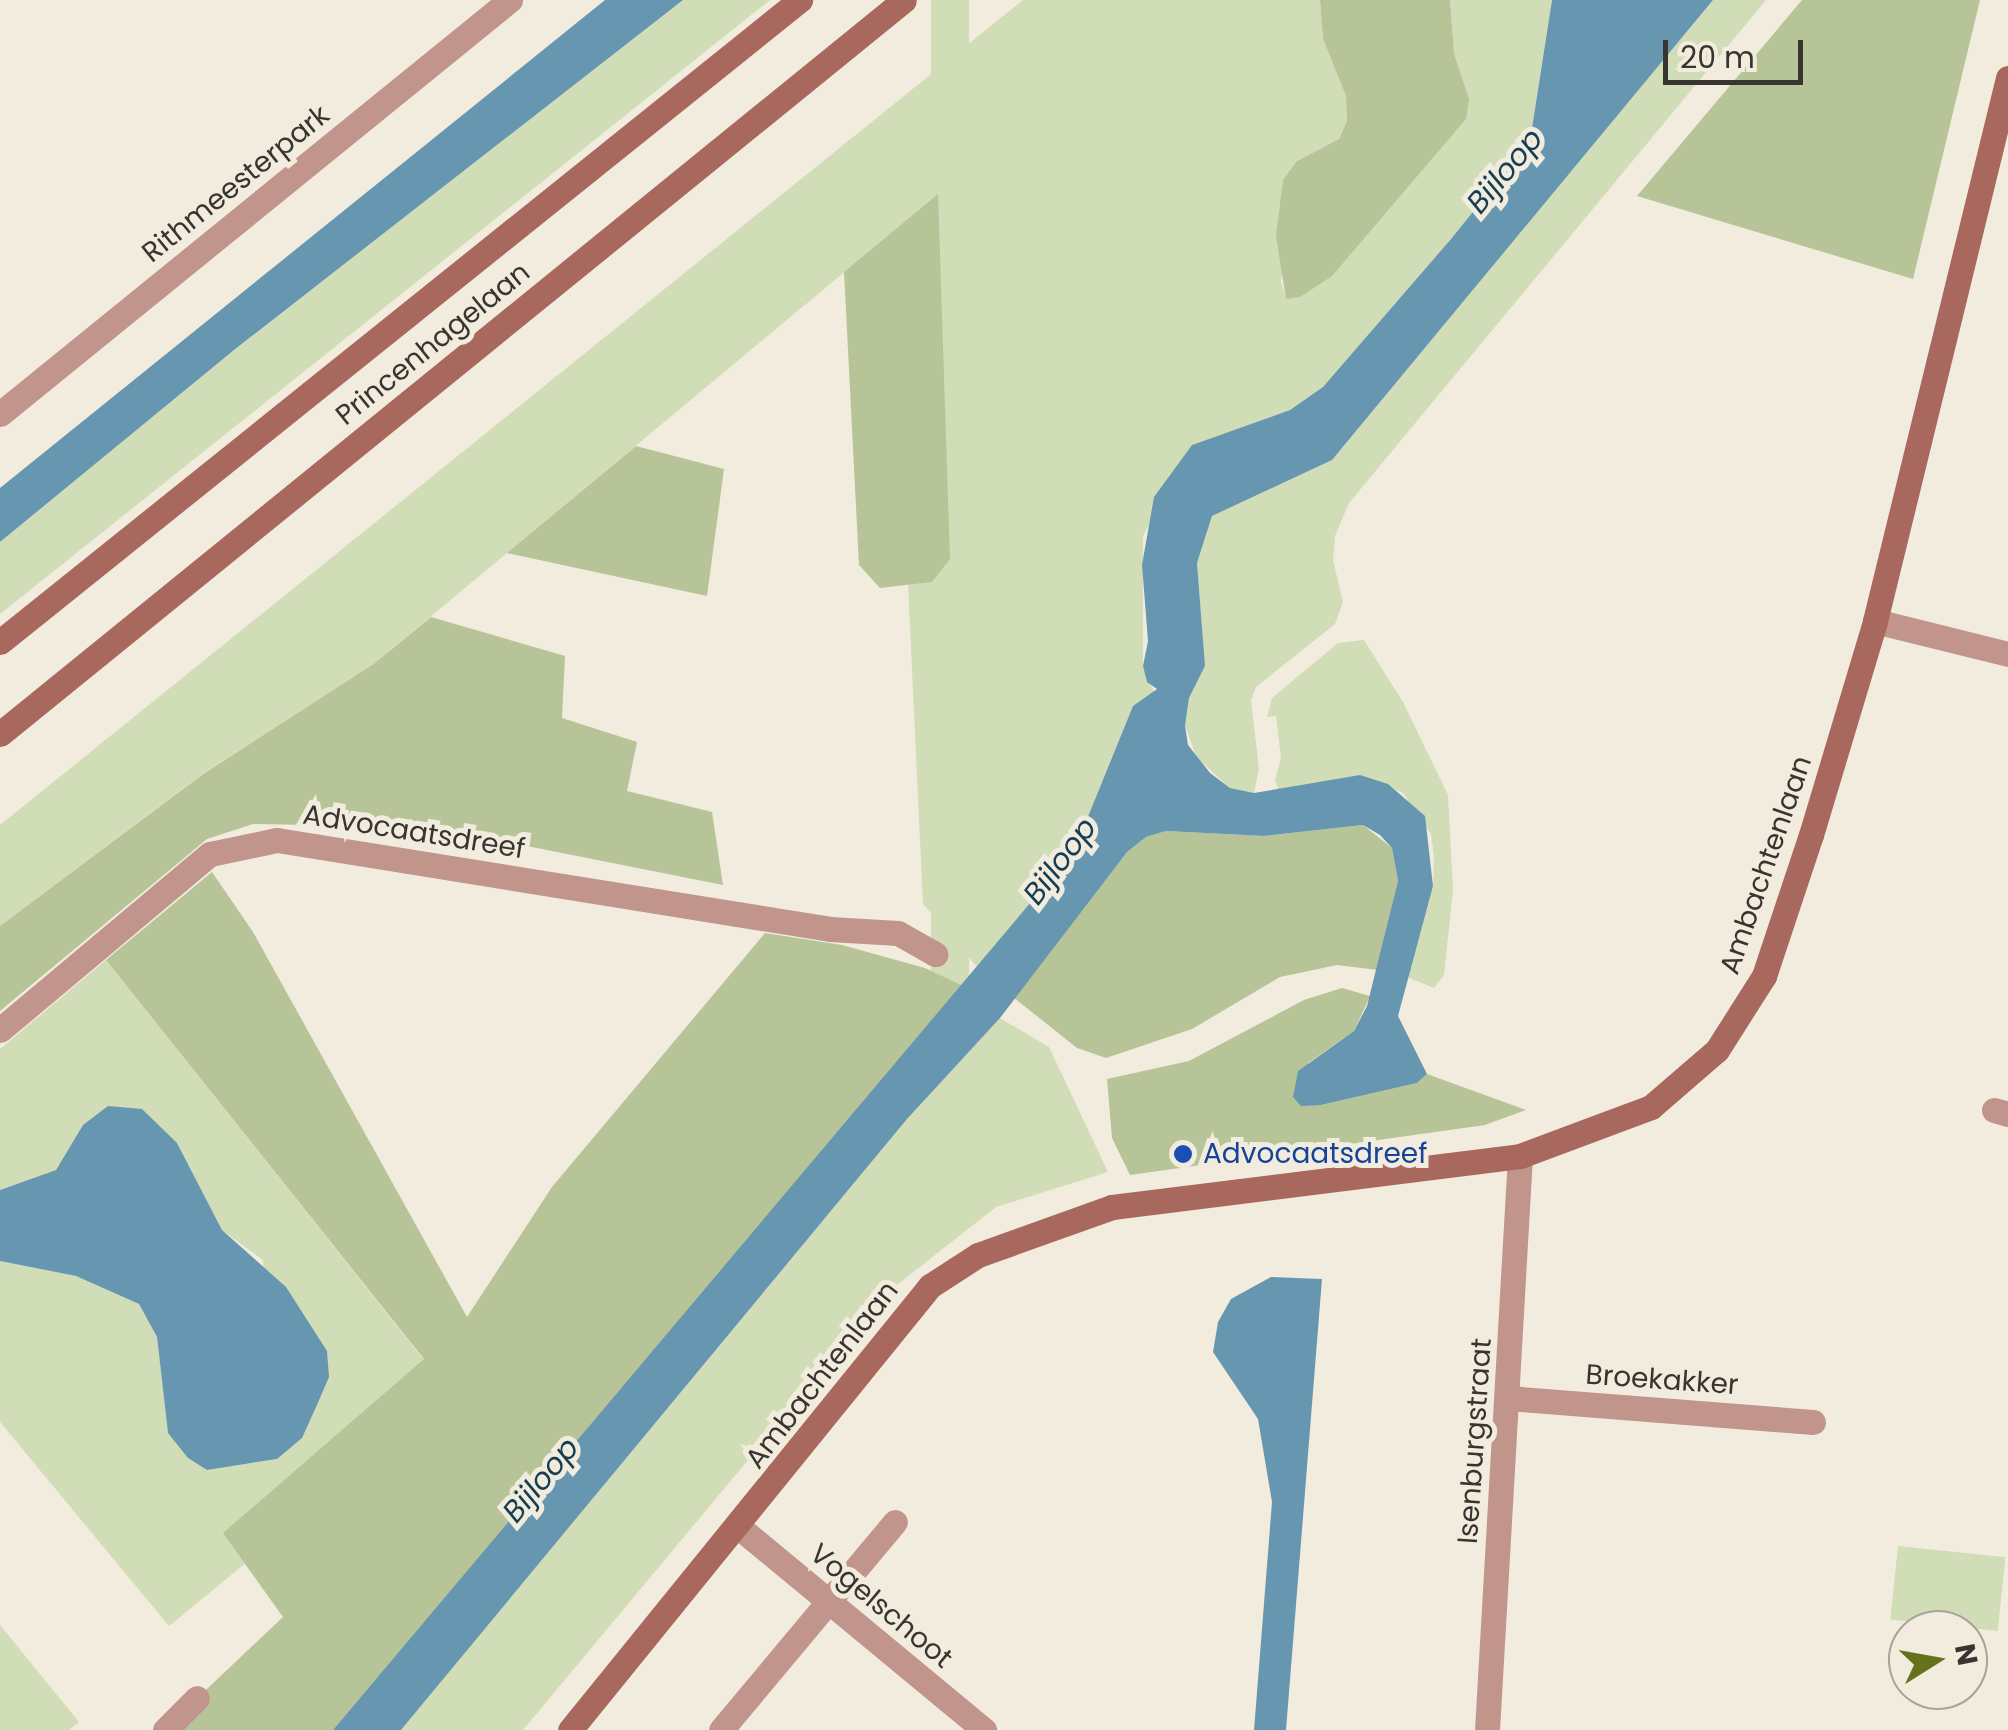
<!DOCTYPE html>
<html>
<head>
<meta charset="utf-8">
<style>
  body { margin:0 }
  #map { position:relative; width:2008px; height:1730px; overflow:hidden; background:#f2ecde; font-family:Poppins,sans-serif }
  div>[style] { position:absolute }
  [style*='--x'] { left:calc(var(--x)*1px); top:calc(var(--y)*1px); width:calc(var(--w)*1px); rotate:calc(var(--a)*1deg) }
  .green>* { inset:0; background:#d0ddb7; transform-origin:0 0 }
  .forest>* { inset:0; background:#b6c497 }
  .water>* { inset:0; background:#6796b0 }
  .lane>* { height:25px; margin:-12.5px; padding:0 12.5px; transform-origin:12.5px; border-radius:12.5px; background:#c1948c }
  .street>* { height:25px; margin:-12.5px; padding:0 12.5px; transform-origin:12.5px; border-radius:12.5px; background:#c1948c }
  .secondary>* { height:25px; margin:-12.5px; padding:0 12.5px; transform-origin:12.5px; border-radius:12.5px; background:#a8685d }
  .dots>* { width:28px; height:28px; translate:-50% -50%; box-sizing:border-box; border:5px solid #f2ecde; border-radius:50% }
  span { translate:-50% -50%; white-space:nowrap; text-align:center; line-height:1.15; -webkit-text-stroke:10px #f2ecde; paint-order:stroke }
  .street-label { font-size:28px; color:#383530 }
  .transit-label { font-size:28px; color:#164399 }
  .left { translate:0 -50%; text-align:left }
  .water-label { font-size:30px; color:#163e52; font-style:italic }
  .north { position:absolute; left:1888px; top:1610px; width:100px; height:100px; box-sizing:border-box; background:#f2ecde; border:2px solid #a8a398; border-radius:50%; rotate:79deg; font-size:28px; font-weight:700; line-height:40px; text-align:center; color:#383530 }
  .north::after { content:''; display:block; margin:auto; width:35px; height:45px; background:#65711b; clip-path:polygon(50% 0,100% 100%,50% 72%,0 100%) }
  .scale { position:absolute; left:1663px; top:40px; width:140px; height:45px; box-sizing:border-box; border:5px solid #383530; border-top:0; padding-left:12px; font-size:30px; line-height:35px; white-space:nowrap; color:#383530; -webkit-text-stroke:8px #f2ecde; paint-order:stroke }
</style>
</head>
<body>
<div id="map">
  <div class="green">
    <div style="clip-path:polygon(683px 0,770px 0,0 614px,0 542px,234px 350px)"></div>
    <div style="left:931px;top:0;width:38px;height:1199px"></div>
    <div style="clip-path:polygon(1023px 0,1320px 0,1323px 39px,1346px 96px,1347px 121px,1339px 139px,1297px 161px,1281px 282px,1286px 298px,1469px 99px,1454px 53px,1450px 0,1552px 0,1530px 141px,1451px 239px,1323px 387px,1290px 410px,1192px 445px,1143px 536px,1143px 666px,1155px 694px,1133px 706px,1074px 851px,979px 969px,923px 904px,908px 585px,932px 581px,950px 558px,937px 195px,375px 663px,202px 774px,0 926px,0 825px)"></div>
    <div style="clip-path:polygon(1713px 0,1766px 0,1349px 503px,1335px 536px,1333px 560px,1343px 602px,1335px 624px,1256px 687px,1251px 700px,1259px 769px,1254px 793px,1230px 788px,1197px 758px,1185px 726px,1189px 698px,1205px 666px,1197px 563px,1212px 516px,1332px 460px)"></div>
    <div style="clip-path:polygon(1364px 640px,1403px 702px,1448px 795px,1453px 890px,1444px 975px,1434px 988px,1407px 977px,1433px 886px,1434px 857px,1431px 834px,1403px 793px,1360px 775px,1279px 791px,1275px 780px,1281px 758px,1276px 716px,1267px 717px,1272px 698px,1338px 643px)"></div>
    <div style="clip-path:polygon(106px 960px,424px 1360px,224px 1533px,247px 1562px,169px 1626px,0 1422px,0 1261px,76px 1276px,139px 1304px,157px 1337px,168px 1433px,207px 1470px,277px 1459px,263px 1260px,222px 1230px,177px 1143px,83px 1125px,56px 1170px,0 1190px,0 1049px)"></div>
    <div style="clip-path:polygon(1000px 1018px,1049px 1047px,1108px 1172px,996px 1207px,888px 1292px,523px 1730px,401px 1730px,907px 1119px)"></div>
    <div style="left:1898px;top:1546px;width:108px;height:74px;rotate:6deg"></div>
    <div style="clip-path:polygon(0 1625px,79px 1722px,69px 1730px,0 1730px)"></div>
  </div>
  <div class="forest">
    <div style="clip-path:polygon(1320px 0,1450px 0,1454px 53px,1469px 99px,1466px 119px,1332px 276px,1300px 297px,1286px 299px,1276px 236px,1283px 180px,1297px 161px,1339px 139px,1347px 121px,1346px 96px,1323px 39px)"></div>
    <div style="clip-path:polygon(1802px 0,1980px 0,1913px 279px,1637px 196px)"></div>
    <div style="clip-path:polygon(938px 194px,950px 559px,932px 582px,880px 588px,859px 565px,844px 272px)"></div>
    <div style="clip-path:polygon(636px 446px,724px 469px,707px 596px,507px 553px)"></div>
    <div style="clip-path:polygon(431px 617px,565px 656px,562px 718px,637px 742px,627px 791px,712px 812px,723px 885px,431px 827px,253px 824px,207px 839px,0 1011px,0 926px,203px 774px,375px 663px)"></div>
    <div style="clip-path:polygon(1363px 825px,1392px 848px,1398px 881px,1378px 970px,1337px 965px,1280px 977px,1192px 1029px,1106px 1058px,1077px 1048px,1013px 997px,1127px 852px,1146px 837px,1166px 831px,1264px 836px)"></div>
    <div style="clip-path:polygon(212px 872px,253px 932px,467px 1317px,552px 1187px,765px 933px,842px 945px,925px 968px,963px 986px,333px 1730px,174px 1730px,170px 1724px,283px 1617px,223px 1533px,424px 1359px,106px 960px)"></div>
    <div style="clip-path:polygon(1342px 988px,1370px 996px,1354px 1031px,1308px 1063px,1321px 1105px,1417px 1083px,1427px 1074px,1526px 1110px,1485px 1125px,1130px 1175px,1112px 1138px,1107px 1079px,1189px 1061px,1304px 1000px)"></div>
  </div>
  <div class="water">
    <div style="clip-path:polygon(605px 0,683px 0,234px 350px,0 542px,0 488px)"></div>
    <div style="clip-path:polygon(1552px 0,1713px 0,1332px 460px,1212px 516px,1197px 563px,1205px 666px,1189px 698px,1185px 726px,1188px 745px,1210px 773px,1230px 788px,1254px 793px,1360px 775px,1388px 784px,1425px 816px,1433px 886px,1398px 1016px,1427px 1074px,1417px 1083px,1321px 1105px,1301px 1106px,1293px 1097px,1298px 1071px,1354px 1031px,1367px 1006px,1398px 881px,1392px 848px,1380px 835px,1363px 825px,1264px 836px,1166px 831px,1146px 837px,1127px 852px,1000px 1018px,907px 1119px,401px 1730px,333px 1730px,1074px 851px,1133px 706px,1157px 689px,1147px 682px,1143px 666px,1148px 641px,1142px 565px,1154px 497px,1192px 445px,1290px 410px,1323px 387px,1451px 239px,1530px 141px)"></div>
    <div style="clip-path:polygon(108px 1106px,142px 1109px,177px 1143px,222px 1230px,286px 1287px,327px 1351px,329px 1377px,316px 1407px,302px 1438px,277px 1459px,207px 1470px,188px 1458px,168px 1433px,157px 1337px,139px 1304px,76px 1276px,0 1261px,0 1190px,56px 1170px,83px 1125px)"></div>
    <div style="clip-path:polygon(1271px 1277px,1322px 1279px,1286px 1730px,1254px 1730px,1272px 1502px,1258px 1419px,1213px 1352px,1218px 1322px,1231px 1299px)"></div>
  </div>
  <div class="lane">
    <div style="--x:1994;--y:1110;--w:15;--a:16"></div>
    <div style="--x:165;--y:1730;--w:45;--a:-45"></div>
  </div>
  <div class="street">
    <div style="--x:0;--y:414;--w:657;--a:-39.07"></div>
    <div style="--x:1875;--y:621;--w:137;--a:13.9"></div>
    <div style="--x:0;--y:1030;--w:274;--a:-40"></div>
    <div style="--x:210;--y:854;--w:68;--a:-11.8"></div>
    <div style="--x:277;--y:840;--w:560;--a:9.14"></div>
    <div style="--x:830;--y:929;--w:68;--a:3.4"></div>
    <div style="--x:898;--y:933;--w:43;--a:29.6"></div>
    <div style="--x:1508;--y:1398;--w:306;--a:4.5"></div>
    <div style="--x:740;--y:1528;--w:317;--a:39.6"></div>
    <div style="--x:721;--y:1730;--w:271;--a:-50.1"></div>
    <div style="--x:1487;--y:1730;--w:575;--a:-86.71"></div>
  </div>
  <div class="secondary">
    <div style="--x:0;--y:642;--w:1026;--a:-38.75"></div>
    <div style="--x:0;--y:734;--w:1164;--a:-39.07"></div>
    <div style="--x:570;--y:1730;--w:572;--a:-50.96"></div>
    <div style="--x:930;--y:1286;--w:57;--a:-32.9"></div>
    <div style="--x:978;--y:1255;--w:142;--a:-19.7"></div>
    <div style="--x:1112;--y:1207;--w:411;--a:-7.1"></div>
    <div style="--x:1520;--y:1156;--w:140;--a:-20.5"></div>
    <div style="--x:1651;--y:1107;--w:87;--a:-40.8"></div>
    <div style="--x:1717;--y:1050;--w:88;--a:-57.6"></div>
    <div style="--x:1764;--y:976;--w:149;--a:-71.6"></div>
    <div style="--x:1811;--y:835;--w:223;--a:-73.3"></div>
    <div style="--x:1875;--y:621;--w:559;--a:-76.24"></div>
  </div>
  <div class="dots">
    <div style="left:1183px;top:1154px;background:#1a4fb4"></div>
  </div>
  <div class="street-label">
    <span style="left:236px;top:184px;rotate:-39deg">Rithmeesterpark</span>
    <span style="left:433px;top:344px;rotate:-39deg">Princenhagelaan</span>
    <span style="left:414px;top:832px;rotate:9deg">Advocaatsdreef</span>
    <span style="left:1766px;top:865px;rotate:-71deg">Ambachtenlaan</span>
    <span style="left:822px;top:1375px;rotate:-52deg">Ambachtenlaan</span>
    <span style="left:1662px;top:1380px;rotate:4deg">Broekakker</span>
    <span style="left:1475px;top:1441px;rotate:-86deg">Isenburgstraat</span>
    <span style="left:881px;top:1606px;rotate:40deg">Vogelschoot</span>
  </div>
  <div class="transit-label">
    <span class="left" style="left:1203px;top:1154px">Advocaatsdreef</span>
  </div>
  <div class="water-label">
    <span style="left:1505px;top:171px;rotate:-50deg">Bijloop</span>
    <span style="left:1060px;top:861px;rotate:-53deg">Bijloop</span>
    <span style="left:541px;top:1480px;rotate:-50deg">Bijloop</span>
  </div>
  <div class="north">N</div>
  <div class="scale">20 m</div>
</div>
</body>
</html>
